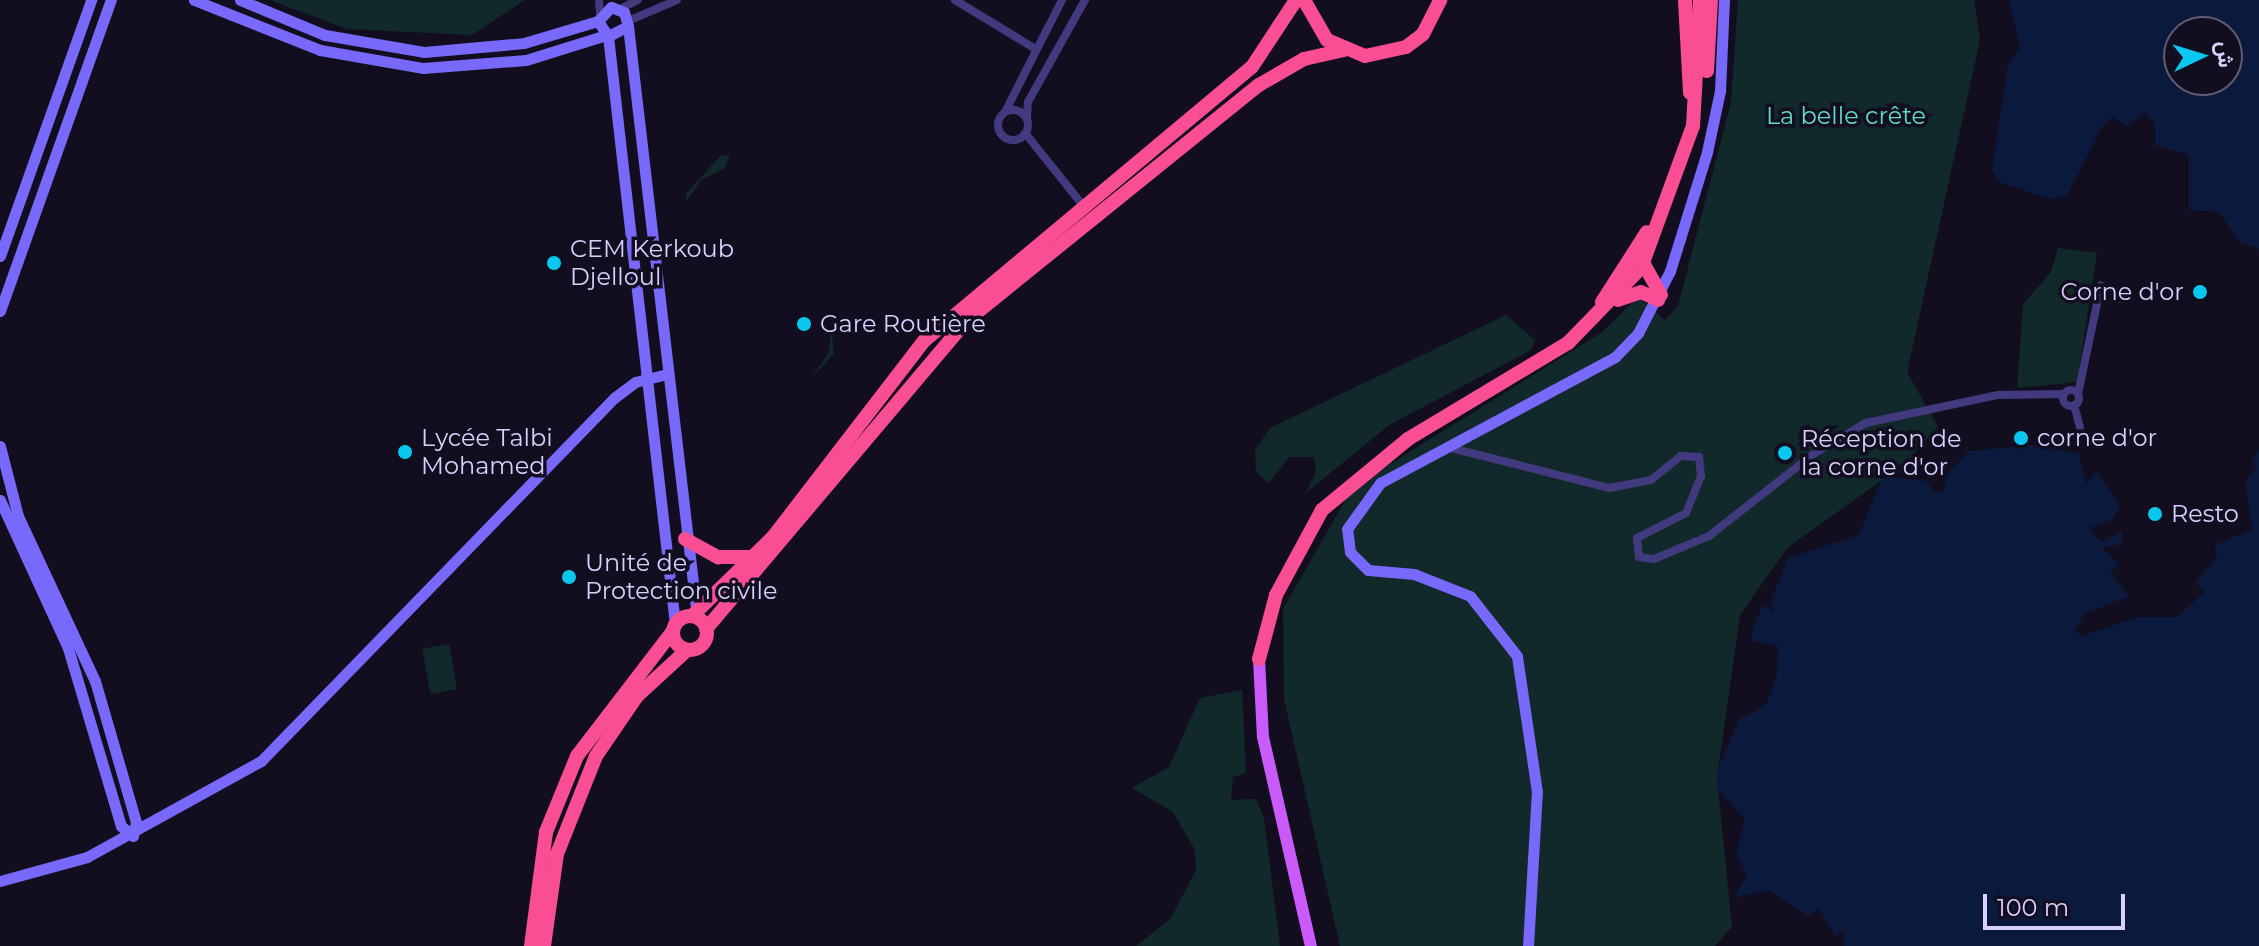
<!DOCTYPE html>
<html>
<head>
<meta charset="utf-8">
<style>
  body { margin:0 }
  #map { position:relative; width:2259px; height:946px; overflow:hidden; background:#120e20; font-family:Montserrat,Vazirmatn,sans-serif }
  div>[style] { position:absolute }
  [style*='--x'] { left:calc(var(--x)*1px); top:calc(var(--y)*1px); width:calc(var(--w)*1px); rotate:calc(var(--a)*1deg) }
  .green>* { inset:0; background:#11292a; transform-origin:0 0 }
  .water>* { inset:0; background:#0b193c }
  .street>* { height:8px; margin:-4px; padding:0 4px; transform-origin:4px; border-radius:4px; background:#423a7e }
  .street>.ring { margin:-4px; padding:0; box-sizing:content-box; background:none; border:8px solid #423a7e; border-radius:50% }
  .secondary>* { height:11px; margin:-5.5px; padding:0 5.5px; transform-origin:5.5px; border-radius:5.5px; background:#7869fa }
  .primary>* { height:12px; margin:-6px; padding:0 6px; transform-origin:6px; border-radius:6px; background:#ca5af9 }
  .highway>* { height:14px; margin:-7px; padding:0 7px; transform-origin:7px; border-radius:7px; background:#f94e93 }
  .highway>.ring { margin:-7px; padding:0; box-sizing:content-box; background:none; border:14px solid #f94e93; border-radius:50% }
  .dots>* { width:22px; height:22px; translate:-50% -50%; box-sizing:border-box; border:4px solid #120e20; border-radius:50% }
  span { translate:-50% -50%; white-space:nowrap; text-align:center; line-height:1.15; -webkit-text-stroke:7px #120e20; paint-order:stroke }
  .park-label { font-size:24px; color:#5edac5 }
  .poi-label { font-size:24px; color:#d8cffd }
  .left { translate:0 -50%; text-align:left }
  .right { translate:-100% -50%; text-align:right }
  .north { position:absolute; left:2163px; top:16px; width:80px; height:80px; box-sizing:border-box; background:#120e20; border:2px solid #615b78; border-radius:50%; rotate:86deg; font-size:22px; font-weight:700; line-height:32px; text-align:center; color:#d8cffd }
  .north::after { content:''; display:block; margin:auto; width:28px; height:36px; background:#09c7ef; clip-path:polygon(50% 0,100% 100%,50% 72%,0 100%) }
  .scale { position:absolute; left:1983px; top:894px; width:142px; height:36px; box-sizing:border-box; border:4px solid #d8cffd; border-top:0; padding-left:10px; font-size:24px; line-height:28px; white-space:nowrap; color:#d8cffd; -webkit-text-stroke:6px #120e20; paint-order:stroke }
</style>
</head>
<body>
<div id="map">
  <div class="green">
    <div style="clip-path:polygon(270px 0,525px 0,472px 35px,347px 29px)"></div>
    <div style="clip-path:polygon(1738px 0,1974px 0,1980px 40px,1907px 372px,1938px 427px,1905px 464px,1788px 547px,1740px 615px,1717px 778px,1732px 927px,1715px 946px,1340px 946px,1284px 699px,1283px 609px,1353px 487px,1601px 333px,1638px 297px,1665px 320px,1678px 306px,1731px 102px)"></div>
    <div style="clip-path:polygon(721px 155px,730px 156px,724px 169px,701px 180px,686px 202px,686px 194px)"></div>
    <div style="clip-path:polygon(2058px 248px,2097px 253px,2077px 382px,2017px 388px,2023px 304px,2051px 272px)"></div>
    <div style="clip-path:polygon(1506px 315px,1535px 340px,1531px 350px,1389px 425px,1306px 493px,1316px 472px,1314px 457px,1289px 457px,1269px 483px,1256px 472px,1255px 450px,1270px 428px)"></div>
    <div style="clip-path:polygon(831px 325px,834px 353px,810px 380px,829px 352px)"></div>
    <div style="left:449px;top:644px;width:46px;height:27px;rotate:80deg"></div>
    <div style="clip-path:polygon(1242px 690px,1246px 773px,1233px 777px,1231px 800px,1256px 799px,1264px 818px,1280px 946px,1136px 946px,1171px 918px,1196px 870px,1195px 850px,1173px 812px,1132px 788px,1169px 767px,1200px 698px)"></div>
  </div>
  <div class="water">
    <div style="clip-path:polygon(evenodd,2009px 0,2259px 0,2259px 249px,2239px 242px,2219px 212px,2189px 210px,2189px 155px,2155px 145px,2155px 123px,2144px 112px,2128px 127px,2112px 117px,2102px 127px,2067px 196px,2050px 199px,1999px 182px,1992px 169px,2008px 64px,2020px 48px,2009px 0,2179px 32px,2227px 32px,2227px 80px,2179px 80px,2179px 32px)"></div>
    <div style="clip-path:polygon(2034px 445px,2079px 454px,2086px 484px,2097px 471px,2120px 505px,2112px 520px,2088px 528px,2101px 542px,2122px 531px,2122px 544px,2102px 548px,2119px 564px,2110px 573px,2130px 596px,2084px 614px,2074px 631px,2082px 636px,2137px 617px,2176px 617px,2205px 592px,2195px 582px,2217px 557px,2215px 545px,2252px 529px,2245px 481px,2257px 469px,2251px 462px,2259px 449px,2259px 946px,1844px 946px,1844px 930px,1835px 936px,1819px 908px,1809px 916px,1768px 890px,1734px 898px,1747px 875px,1736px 854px,1745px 819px,1718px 791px,1718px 767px,1739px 719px,1766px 705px,1776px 679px,1778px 646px,1752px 641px,1751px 632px,1763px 605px,1775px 613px,1770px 604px,1779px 597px,1771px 600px,1788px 558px,1859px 535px,1883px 476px,1927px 481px,1934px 493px,1945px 490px,1945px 477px,1969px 451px)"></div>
  </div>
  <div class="street">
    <div style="--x:599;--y:0;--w:14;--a:86"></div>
    <div style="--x:955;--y:0;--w:92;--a:31.3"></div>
    <div style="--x:620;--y:9;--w:20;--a:-27"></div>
    <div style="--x:628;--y:21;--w:53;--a:-23.2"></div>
    <div class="ring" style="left:998px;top:110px;width:22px;height:22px"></div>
    <div style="--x:1005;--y:112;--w:126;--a:-63"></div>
    <div style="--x:1027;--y:119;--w:17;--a:-87"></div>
    <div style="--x:1028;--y:102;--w:117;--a:-60.8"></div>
    <div style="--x:1025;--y:133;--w:96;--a:51.3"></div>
    <div class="ring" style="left:2063px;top:390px;width:8px;height:8px"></div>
    <div style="--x:2078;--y:394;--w:111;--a:-78.1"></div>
    <div style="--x:2074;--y:405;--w:23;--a:75"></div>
    <div style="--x:1447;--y:447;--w:167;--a:14.2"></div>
    <div style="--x:1609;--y:488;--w:43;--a:-10.8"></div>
    <div style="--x:1651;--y:480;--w:38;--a:-39"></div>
    <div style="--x:1681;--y:456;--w:18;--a:3"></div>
    <div style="--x:1699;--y:457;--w:19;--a:84"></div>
    <div style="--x:1701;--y:476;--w:40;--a:112"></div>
    <div style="--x:1686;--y:513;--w:55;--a:153"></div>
    <div style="--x:1637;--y:538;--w:19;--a:84"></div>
    <div style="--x:1639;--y:557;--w:15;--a:8"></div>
    <div style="--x:1654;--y:559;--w:60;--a:-22.7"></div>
    <div style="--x:1709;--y:536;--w:135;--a:-38.1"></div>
    <div style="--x:1815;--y:453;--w:59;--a:-30.5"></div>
    <div style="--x:1866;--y:423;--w:135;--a:-12"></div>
    <div style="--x:1998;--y:395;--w:66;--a:-0.9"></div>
  </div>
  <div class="secondary">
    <div style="--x:194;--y:0;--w:136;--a:21.6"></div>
    <div style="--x:320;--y:50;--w:105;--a:9.9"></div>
    <div style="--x:423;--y:68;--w:103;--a:-4.4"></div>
    <div style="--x:526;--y:60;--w:84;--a:-17.4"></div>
    <div style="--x:240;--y:0;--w:92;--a:22.4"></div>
    <div style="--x:325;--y:35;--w:100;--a:9.7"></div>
    <div style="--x:424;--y:52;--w:100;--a:-5.1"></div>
    <div style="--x:524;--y:43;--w:77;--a:-16.6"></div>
    <div style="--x:598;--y:21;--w:19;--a:-47"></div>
    <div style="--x:611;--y:7;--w:14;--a:21"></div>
    <div style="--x:624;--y:12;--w:15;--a:74"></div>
    <div style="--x:628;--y:26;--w:22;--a:153"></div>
    <div style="--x:608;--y:36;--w:18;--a:-124"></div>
    <div style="--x:628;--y:26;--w:595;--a:83.34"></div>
    <div style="--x:608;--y:36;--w:592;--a:83.5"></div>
    <div style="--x:0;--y:256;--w:272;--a:-70.4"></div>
    <div style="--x:0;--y:311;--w:330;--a:-70.4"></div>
    <div style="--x:0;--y:446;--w:72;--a:75.6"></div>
    <div style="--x:18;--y:516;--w:182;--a:65"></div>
    <div style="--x:95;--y:681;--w:147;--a:73.8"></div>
    <div style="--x:136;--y:822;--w:14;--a:102"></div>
    <div style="--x:133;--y:836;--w:16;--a:-140"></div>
    <div style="--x:121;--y:826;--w:186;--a:-106.6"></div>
    <div style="--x:68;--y:648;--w:163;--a:-114.7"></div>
    <div style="--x:0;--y:881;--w:90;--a:-15.4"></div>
    <div style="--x:87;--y:857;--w:199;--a:-28.9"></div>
    <div style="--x:261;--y:761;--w:506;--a:-45.8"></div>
    <div style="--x:614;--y:398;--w:26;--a:-37"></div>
    <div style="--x:635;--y:382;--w:33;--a:-14"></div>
    <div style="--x:1528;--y:946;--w:154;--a:-86.7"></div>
    <div style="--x:1537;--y:792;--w:137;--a:-98.4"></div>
    <div style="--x:1517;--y:656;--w:76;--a:-128.1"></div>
    <div style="--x:1470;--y:596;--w:60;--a:-158.6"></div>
    <div style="--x:1414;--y:574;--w:46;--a:-175"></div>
    <div style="--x:1368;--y:570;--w:25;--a:-135"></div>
    <div style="--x:1350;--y:552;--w:23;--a:-97"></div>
    <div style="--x:1347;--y:529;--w:57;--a:-54.3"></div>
    <div style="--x:1380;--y:483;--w:267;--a:-28.2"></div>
    <div style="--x:1615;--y:357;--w:33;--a:-46"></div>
    <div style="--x:1638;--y:333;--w:70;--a:-62.7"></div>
    <div style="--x:1670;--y:271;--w:125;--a:-72.7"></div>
    <div style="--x:1707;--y:152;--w:62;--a:-78"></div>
    <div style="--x:1720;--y:91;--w:91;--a:-87.5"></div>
  </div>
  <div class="primary">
    <div style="--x:1259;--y:659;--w:78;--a:87.1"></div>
    <div style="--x:1263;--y:737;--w:214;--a:77.1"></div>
  </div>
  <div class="highway">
    <div style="--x:1304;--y:0;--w:46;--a:60.1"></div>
    <div style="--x:1327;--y:40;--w:41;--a:22.8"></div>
    <div style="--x:1365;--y:56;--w:42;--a:-12.4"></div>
    <div style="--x:1406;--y:47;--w:21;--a:-37"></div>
    <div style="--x:1423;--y:34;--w:38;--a:-63"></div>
    <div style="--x:1685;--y:0;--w:93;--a:86.9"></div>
    <div style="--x:1707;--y:71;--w:71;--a:-86.8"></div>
    <div style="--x:1641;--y:259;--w:41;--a:60.9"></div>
    <div style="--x:1618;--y:300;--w:24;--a:-19"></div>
    <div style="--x:1641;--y:292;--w:19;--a:25"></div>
    <div style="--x:1602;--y:302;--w:83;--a:-57.3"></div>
    <div style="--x:685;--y:539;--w:38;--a:29"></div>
    <div style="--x:718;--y:557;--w:38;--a:0"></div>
    <div class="ring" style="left:673px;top:616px;width:20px;height:20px"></div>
    <div style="--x:692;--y:616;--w:113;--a:-44.3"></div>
    <div style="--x:773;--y:537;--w:247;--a:-52.4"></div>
    <div style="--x:924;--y:341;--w:427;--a:-39.9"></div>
    <div style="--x:1252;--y:67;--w:80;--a:-56.7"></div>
    <div style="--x:706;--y:629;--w:402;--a:-49.8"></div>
    <div style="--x:965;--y:322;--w:378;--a:-38.9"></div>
    <div style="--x:1259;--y:85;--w:52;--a:-30"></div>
    <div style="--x:1304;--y:59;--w:41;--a:-12.7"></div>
    <div style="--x:1259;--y:659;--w:66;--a:-75.1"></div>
    <div style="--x:1276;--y:595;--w:97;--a:-61.6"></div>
    <div style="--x:1322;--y:510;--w:112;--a:-39.5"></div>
    <div style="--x:1408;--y:439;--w:187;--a:-31"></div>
    <div style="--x:1568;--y:343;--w:105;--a:-45.8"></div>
    <div style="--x:1641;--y:268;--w:151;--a:-69.9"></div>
    <div style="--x:1693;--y:126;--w:126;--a:-86.8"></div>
    <div style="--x:531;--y:946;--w:115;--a:-82.5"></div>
    <div style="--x:546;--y:832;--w:82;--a:-67.8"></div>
    <div style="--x:577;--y:756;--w:156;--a:-52.5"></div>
    <div style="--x:544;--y:946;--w:93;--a:-82"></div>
    <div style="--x:557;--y:854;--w:105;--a:-68.3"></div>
    <div style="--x:596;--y:756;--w:73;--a:-55.7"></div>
    <div style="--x:637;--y:696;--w:68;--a:-42.6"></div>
  </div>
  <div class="dots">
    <div style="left:554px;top:263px;background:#09c7ef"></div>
    <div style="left:2200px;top:292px;background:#09c7ef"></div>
    <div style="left:804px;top:324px;background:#09c7ef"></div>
    <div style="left:2021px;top:438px;background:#09c7ef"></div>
    <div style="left:405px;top:452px;background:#09c7ef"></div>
    <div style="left:1785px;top:453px;background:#09c7ef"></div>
    <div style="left:2155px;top:514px;background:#09c7ef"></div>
    <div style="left:569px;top:577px;background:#09c7ef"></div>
  </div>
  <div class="park-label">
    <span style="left:1846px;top:116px">La belle crête</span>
  </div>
  <div class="poi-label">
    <span class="left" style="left:570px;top:263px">CEM Kerkoub<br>Djelloul</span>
    <span class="right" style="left:2184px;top:292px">Corne d'or</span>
    <span class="left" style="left:820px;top:324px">Gare Routière</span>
    <span class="left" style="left:421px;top:452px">Lycée Talbi<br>Mohamed</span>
    <span class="left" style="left:2037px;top:438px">corne d'or</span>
    <span class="left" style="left:1801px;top:453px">Réception de<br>la corne d'or</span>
    <span class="left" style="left:2171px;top:514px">Resto</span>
    <span class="left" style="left:585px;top:577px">Unité de<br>Protection civile</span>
  </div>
  <div class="north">ش</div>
  <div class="scale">100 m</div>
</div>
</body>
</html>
